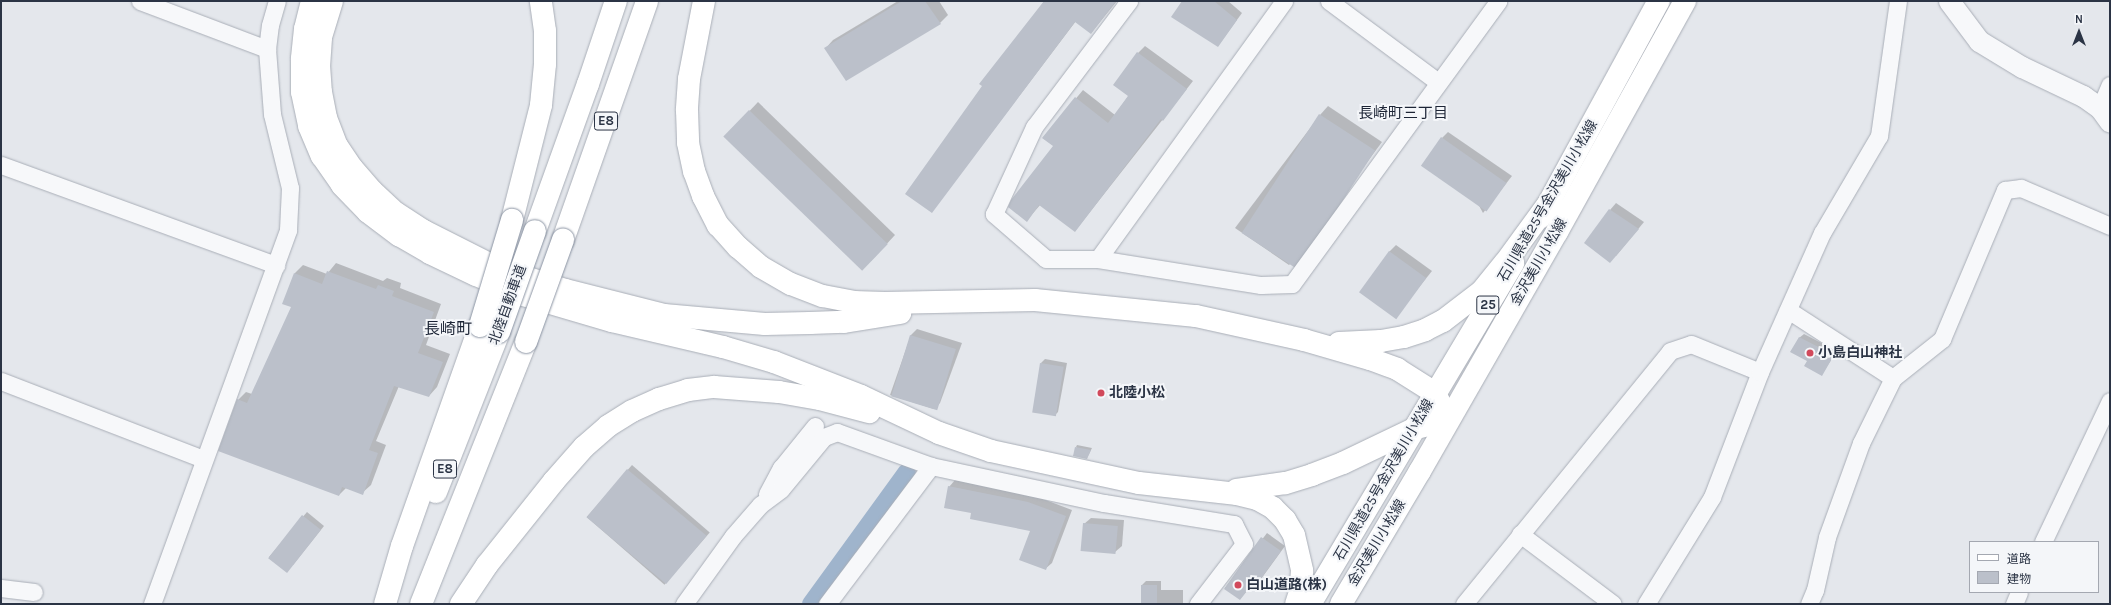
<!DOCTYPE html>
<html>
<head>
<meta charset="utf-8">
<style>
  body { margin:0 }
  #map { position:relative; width:2111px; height:605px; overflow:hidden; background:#e4e7ec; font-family:Karla,"Noto Sans JP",sans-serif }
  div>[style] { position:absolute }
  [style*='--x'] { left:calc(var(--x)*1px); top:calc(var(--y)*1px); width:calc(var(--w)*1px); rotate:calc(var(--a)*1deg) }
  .shadow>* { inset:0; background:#0003; transform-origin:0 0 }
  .canal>* { height:18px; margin:-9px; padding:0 9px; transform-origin:9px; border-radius:9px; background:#9fb4cc }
  .building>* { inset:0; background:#bbc0ca; transform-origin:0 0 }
  .roads { filter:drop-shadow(0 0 1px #a9aeb7) drop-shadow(0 0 1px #a9aeb7) }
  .minor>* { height:17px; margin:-8.5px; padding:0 8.5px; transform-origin:8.5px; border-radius:8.5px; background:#f7f8fa }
  .tertiary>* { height:21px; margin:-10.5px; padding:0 10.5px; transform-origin:10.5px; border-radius:10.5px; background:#f7f8fa }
  .primary>* { height:22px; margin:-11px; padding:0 11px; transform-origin:11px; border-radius:11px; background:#fff }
  .motorway>* { height:22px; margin:-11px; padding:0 11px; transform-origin:11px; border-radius:11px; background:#fff }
  .bridges { filter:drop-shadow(0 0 1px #8b94a3) drop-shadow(0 0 1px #8b94a3) }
  .motorway-bridge>* { height:22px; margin:-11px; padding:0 11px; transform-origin:11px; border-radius:11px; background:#fff }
  .dots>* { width:11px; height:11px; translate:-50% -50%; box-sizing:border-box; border:2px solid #f4f6f9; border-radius:50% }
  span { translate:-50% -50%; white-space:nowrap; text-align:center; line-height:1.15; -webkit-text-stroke:4px #f4f6f9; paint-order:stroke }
  .shield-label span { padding:1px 3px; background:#f4f6f9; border:1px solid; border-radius:3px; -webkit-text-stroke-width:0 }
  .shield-label { font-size:13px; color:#2b3445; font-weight:700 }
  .street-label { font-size:14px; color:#2b3445 }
  .poi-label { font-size:14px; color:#2b3445; font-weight:700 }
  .left { translate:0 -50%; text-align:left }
  .neighbourhood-label { font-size:15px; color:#1d2536 }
  .quarter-label { font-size:16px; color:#1d2536 }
  .frame { position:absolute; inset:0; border:2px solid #2b3445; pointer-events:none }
  .legend { position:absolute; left:1969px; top:541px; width:130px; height:52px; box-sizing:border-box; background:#f4f6f9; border:1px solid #a4a8b1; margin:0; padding:5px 7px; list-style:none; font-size:12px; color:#2b3445 }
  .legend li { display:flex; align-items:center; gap:8px; height:20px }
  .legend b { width:20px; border:1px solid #a4a8b1 }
  .north { position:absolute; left:2059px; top:12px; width:40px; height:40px; -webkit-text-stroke:3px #f4f6f9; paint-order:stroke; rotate:0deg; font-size:11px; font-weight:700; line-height:16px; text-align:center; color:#2b3445 }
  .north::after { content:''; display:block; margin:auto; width:14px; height:18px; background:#2b3445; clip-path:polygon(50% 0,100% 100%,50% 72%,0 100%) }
</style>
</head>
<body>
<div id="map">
  <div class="shadow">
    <div style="clip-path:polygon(898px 1px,939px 1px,948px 15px,940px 23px,825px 49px,833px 40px)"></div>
    <div style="clip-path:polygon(1045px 1px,1117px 1px,1091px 33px,1076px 21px,932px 211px)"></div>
    <div style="clip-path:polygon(1184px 1px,1228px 1px,1242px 13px,1218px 46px)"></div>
    <div style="clip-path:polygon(1145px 46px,1193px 81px,1075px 231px,1041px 204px,1027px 220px,1054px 146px,1043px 138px,1083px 90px,1115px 115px,1129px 95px,1138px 53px)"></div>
    <div style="clip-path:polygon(758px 102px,895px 235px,871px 261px,725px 137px)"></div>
    <div style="clip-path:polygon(1328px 106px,1382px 142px,1297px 257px,1289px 265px,1235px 228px,1320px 115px)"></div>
    <div style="clip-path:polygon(1448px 132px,1512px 176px,1483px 213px,1442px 138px)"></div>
    <div style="clip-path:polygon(1616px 203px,1644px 222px,1616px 256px,1610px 210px)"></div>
    <div style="clip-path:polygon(1396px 245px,1432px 271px,1400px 311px,1389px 252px)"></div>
    <div style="clip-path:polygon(336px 263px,383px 281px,387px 278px,401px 283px,400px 288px,441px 304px,426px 345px,450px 354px,437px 387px,429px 396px,399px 386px,376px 441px,386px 445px,371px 485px,362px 493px,346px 488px,339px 495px,238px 400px,246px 392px,252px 394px,292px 307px,295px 273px,303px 265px,327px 274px)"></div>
    <div style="clip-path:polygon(917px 329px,962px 343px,940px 403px,934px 409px,890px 395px,911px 335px)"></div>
    <div style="clip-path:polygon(1804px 334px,1837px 351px,1822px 374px,1808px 361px,1799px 338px)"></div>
    <div style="clip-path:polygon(1045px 359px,1067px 363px,1058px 412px,1054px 416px,1041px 363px)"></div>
    <div style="clip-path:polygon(1077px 445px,1092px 448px,1087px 458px,1076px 447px)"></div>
    <div style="left:632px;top:465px;width:103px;height:69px;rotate:41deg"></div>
    <div style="clip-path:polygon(955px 480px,1035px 496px,1072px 510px,1052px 563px,1045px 569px,1032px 530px,972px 512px,949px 487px)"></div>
    <div style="clip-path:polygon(307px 512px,324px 526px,293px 565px,269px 557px)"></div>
    <div style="clip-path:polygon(1091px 518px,1124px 520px,1122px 546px,1115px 552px,1084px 524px)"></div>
    <div style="clip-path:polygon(1267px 533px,1285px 546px,1261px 579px,1256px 584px,1254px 583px,1240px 599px,1225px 588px)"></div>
    <div style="clip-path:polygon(1146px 581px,1161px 581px,1161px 590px,1183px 590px,1183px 604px,1142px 604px,1142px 585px)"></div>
  </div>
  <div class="canal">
    <div style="--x:811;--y:604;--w:163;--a:-54"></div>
  </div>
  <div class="building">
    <div style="clip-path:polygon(902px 1px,925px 1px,941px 24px,846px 81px,824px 48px)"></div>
    <div style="clip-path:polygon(1044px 1px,1116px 1px,1091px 34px,1075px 22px,932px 213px,905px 194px,982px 86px,979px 84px)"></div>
    <div style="clip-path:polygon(1182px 1px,1214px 1px,1237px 20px,1218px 47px,1171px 17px)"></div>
    <div style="clip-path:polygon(1137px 52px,1187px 89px,1163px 121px,1161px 119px,1075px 232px,1039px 205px,1027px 222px,1008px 207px,1011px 200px,1053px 146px,1042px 138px,1075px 97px,1108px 123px,1128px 96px,1113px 85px)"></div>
    <div style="left:749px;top:110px;width:193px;height:37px;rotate:44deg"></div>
    <div style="left:1319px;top:114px;width:67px;height:142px;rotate:33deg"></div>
    <div style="left:1441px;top:137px;width:80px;height:35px;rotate:35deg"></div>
    <div style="clip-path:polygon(1609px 209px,1639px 229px,1610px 263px,1584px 243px)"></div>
    <div style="left:1389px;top:251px;width:46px;height:51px;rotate:36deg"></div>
    <div style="clip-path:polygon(327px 271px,376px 289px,378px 285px,394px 291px,392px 296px,434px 312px,418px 353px,443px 362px,429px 397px,394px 386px,369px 450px,378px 453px,363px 495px,342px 487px,339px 496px,218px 451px,237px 399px,247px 403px,291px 307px,282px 304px,294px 273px,322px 284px)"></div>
    <div style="left:910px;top:335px;width:48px;height:64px;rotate:17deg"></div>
    <div style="clip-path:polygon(1799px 337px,1834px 355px,1822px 376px,1804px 366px,1807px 361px,1790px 352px)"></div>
    <div style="left:1040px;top:363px;width:24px;height:50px;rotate:9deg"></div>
    <div style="clip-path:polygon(1075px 447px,1091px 450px,1087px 459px,1073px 456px)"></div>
    <div style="left:627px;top:469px;width:104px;height:63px;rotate:40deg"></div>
    <div style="clip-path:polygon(948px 486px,1028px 502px,1066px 516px,1046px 570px,1019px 560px,1030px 531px,970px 519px,971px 513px,944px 508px)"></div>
    <div style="left:302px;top:515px;width:24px;height:55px;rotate:38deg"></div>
    <div style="left:1083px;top:523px;width:35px;height:28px;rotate:5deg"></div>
    <div style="clip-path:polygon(1261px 537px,1281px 551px,1256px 585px,1253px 583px,1240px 600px,1224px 589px)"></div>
    <div style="left:1141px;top:585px;width:16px;height:19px"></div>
  </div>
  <div class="roads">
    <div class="minor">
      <div style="--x:140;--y:1;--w:136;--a:20.7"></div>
      <div style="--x:1284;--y:1;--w:318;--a:125.8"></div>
      <div style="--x:1098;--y:259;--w:165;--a:9.1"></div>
      <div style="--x:1261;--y:285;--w:31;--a:-2"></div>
      <div style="--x:1292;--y:284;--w:350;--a:-53.9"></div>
      <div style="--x:1329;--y:1;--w:136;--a:36.6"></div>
      <div style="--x:2100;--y:108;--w:25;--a:-67"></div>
      <div style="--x:1;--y:165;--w:293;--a:20"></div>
      <div style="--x:1098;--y:259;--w:52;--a:180"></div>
      <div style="--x:1046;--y:259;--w:69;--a:-139.1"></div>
      <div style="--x:994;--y:214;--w:96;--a:-65.3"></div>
      <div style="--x:1034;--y:127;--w:158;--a:-53"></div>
      <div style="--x:1788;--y:310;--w:125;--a:32.9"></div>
      <div style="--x:1;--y:381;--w:217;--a:21.1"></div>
      <div style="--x:767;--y:494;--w:30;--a:-62"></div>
      <div style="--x:781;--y:468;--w:54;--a:-51"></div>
      <div style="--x:1520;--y:534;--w:116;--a:37"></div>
      <div style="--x:2043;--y:542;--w:156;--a:-64.6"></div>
      <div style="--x:1;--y:588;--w:33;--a:7"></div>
      <div style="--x:152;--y:604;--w:398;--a:-70"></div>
      <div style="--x:288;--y:230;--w:42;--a:-87.3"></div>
      <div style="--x:290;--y:188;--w:76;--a:-103.7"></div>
      <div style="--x:272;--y:114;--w:65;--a:-94.4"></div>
      <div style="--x:267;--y:49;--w:24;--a:-83"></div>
      <div style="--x:270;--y:25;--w:25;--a:-74"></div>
      <div style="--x:684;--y:604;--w:84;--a:-54.2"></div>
      <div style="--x:733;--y:536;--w:41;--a:-48.9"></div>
      <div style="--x:760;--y:505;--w:26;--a:-37"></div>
      <div style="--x:781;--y:489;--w:67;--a:-50.4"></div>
      <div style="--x:824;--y:437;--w:14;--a:-21"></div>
      <div style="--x:837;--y:432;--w:100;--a:19.9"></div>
      <div style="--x:931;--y:466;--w:177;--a:12.1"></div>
      <div style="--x:1104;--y:503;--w:132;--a:9.2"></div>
      <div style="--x:1234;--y:524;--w:22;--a:63"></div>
      <div style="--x:1244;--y:544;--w:76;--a:127.5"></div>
      <div style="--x:827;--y:604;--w:173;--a:-53"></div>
      <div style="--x:1464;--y:604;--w:326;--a:-50.8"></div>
      <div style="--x:1670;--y:351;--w:22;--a:-18"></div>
      <div style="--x:1691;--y:344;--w:74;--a:22.1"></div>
      <div style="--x:1646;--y:604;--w:126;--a:-58.3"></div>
      <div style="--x:1712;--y:497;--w:134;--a:-69"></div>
      <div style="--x:1760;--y:372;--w:152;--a:-66"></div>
      <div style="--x:1822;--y:233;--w:113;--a:-59.6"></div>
      <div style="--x:1879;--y:136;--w:136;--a:-82"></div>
      <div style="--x:1809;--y:604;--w:15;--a:-67"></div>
      <div style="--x:1815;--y:590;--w:54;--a:-77.2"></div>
      <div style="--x:1827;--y:537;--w:100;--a:-70.1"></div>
      <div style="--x:1861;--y:443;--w:72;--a:-63.8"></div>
      <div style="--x:1893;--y:378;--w:63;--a:-38.5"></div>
      <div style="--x:1942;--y:339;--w:162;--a:-67.1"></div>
      <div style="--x:2005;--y:190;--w:16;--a:-7"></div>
      <div style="--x:2021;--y:188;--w:97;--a:23.1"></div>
      <div style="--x:2014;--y:604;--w:13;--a:-67"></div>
    </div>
    <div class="tertiary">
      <div style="--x:1949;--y:1;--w:50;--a:53.1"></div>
      <div style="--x:1979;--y:41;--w:50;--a:31.2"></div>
      <div style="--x:2022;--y:67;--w:68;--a:25.4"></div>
      <div style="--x:2083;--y:96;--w:21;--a:35"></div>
      <div style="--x:2100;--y:108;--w:17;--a:54"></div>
    </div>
    <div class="primary">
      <div style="--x:1541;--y:217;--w:246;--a:-61.4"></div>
      <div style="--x:1310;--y:604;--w:397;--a:-59.2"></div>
      <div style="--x:1341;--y:604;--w:155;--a:-59.3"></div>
      <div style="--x:1420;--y:471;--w:275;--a:-60.2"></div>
      <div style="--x:1557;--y:232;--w:264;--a:-61"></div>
    </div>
    <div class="motorway">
      <div style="--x:312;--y:1;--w:29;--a:104"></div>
      <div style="--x:305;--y:29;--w:30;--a:96"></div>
      <div style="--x:302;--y:59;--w:33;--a:90"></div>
      <div style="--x:302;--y:92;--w:35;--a:78"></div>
      <div style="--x:309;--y:126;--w:33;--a:67"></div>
      <div style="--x:322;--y:156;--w:35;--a:55"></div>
      <div style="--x:342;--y:185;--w:37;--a:46"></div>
      <div style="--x:368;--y:212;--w:39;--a:37"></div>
      <div style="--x:399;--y:235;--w:36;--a:30"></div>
      <div style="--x:430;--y:253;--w:51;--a:25.6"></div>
      <div style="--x:476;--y:275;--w:51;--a:23.1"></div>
      <div style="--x:523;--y:295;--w:93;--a:16.3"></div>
      <div style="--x:612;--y:321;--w:114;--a:13.2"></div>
      <div style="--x:723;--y:347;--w:53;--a:16.4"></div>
      <div style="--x:774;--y:362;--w:93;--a:21.3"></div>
      <div style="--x:861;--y:396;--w:86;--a:25.4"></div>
      <div style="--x:939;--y:433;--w:55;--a:19.1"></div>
      <div style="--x:991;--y:451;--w:151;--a:12.2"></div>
      <div style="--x:1139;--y:483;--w:99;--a:6.4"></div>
      <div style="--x:1237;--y:494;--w:21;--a:14"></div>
      <div style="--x:1257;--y:499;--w:18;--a:29"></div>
      <div style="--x:1273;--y:508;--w:17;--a:45"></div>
      <div style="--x:1285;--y:520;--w:17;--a:59"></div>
      <div style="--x:1294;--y:535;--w:37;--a:77"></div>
      <div style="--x:1302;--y:571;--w:21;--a:95"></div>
      <div style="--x:1300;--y:592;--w:13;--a:108"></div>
      <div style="--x:332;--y:1;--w:39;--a:107"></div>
      <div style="--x:321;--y:38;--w:27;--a:94"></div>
      <div style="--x:319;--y:65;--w:27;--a:86"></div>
      <div style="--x:321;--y:92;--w:26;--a:79"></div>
      <div style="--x:326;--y:118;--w:30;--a:69"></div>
      <div style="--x:337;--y:146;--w:27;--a:56"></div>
      <div style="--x:352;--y:168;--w:30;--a:49"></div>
      <div style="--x:372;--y:191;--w:33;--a:43"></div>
      <div style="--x:396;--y:213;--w:33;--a:33"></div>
      <div style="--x:424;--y:231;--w:71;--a:26.9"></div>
      <div style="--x:487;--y:263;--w:44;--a:20.1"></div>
      <div style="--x:528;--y:278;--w:39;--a:18"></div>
      <div style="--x:565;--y:290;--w:102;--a:14.2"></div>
      <div style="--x:664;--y:315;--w:101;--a:5.1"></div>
      <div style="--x:765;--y:324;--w:45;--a:-1.3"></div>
      <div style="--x:810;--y:323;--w:34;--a:-2"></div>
      <div style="--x:844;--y:322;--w:57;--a:-9.1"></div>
      <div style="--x:704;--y:1;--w:79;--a:100.9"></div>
      <div style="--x:689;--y:79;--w:31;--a:94"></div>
      <div style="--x:687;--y:110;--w:33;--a:88"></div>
      <div style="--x:688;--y:143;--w:29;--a:78"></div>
      <div style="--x:694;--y:171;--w:27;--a:70"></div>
      <div style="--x:703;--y:196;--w:33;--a:63"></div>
      <div style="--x:718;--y:225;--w:30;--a:48"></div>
      <div style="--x:738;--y:247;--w:30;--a:41"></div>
      <div style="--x:761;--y:267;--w:34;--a:30"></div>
      <div style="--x:791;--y:284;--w:34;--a:21"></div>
      <div style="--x:823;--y:296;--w:31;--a:11"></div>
      <div style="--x:853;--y:302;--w:32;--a:2"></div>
      <div style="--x:885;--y:303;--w:150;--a:-1.1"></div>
      <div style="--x:1035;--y:300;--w:162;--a:5.7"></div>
      <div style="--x:1196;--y:316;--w:111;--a:12.5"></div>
      <div style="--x:1304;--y:340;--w:69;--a:16.1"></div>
      <div style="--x:1370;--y:359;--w:29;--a:20"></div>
      <div style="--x:1397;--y:369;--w:45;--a:32.3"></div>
      <div style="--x:1435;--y:393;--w:30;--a:64"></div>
      <div style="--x:1448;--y:420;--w:33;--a:166"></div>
      <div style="--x:1416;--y:428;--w:81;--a:154.4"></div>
      <div style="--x:1343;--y:463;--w:33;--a:159"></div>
      <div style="--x:1312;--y:475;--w:28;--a:163"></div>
      <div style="--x:1285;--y:483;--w:49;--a:171.9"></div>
      <div style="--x:512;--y:220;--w:119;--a:-75.8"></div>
      <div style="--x:541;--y:105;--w:41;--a:-84.4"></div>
      <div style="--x:545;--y:64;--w:33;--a:-90"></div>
      <div style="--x:545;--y:31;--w:30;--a:-98"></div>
      <div style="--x:535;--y:231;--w:156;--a:-70.2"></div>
      <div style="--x:588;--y:84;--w:88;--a:-71.4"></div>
      <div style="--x:563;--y:240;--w:253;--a:-70.6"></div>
      <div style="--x:1339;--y:343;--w:42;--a:-2.7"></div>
      <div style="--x:1381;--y:341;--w:23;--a:-10"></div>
      <div style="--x:1404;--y:337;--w:22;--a:-18"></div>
      <div style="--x:1425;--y:330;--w:20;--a:-27"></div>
      <div style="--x:1443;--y:321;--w:49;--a:-37.6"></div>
      <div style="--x:1482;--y:291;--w:36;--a:-51"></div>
      <div style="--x:1505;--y:263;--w:78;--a:-53.9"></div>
      <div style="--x:436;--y:492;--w:172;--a:-68.5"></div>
      <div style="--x:385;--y:604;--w:60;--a:-73.7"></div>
      <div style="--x:402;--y:546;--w:233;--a:-70.5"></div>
      <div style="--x:421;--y:604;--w:282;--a:-68.2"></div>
      <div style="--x:461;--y:604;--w:47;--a:-56.3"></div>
      <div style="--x:487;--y:565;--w:107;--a:-51.4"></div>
      <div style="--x:554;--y:481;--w:45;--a:-48.6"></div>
      <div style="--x:584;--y:447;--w:32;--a:-41"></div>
      <div style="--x:608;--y:426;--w:28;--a:-32"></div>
      <div style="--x:632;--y:411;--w:30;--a:-24"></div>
      <div style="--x:659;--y:399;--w:30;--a:-17"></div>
      <div style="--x:688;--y:390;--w:26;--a:-7"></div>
      <div style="--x:714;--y:387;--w:65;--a:4.4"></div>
      <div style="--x:779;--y:392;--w:42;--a:9.7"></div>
      <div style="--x:820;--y:399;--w:51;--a:14.9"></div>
    </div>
  </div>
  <div class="bridges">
    <div class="motorway-bridge">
      <div style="--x:480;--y:326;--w:111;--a:-73.2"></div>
      <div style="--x:499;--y:332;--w:107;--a:-70.4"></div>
      <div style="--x:526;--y:342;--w:109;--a:-70.1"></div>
    </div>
  </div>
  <div class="dots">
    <div style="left:1810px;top:353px;background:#d1495b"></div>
    <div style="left:1101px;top:393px;background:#d1495b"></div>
    <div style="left:1238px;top:585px;background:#d1495b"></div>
  </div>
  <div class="shield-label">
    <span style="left:606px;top:121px">E8</span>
    <span style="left:1488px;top:305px">25</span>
    <span style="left:445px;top:469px">E8</span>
  </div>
  <div class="street-label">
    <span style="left:1548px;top:201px;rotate:-60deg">石川県道25号金沢美川小松線</span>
    <span style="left:1539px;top:262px;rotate:-60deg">金沢美川小松線</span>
    <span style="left:508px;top:305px;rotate:-70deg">北陸自動車道</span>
    <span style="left:1384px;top:480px;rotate:-60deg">石川県道25号金沢美川小松線</span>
    <span style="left:1377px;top:543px;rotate:-59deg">金沢美川小松線</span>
  </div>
  <div class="poi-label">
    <span class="left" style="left:1818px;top:353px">小島白山神社</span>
    <span class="left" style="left:1109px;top:393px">北陸小松</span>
    <span class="left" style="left:1246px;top:585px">白山道路(株)</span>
  </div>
  <div class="neighbourhood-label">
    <span style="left:1403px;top:114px">長崎町三丁目</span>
  </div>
  <div class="quarter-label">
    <span style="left:448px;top:329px">長崎町</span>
  </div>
  <div class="frame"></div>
  <ul class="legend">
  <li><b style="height:5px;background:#fff"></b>道路</li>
  <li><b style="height:11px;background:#bbc0ca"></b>建物</li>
  </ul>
  <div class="north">N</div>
</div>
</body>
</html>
